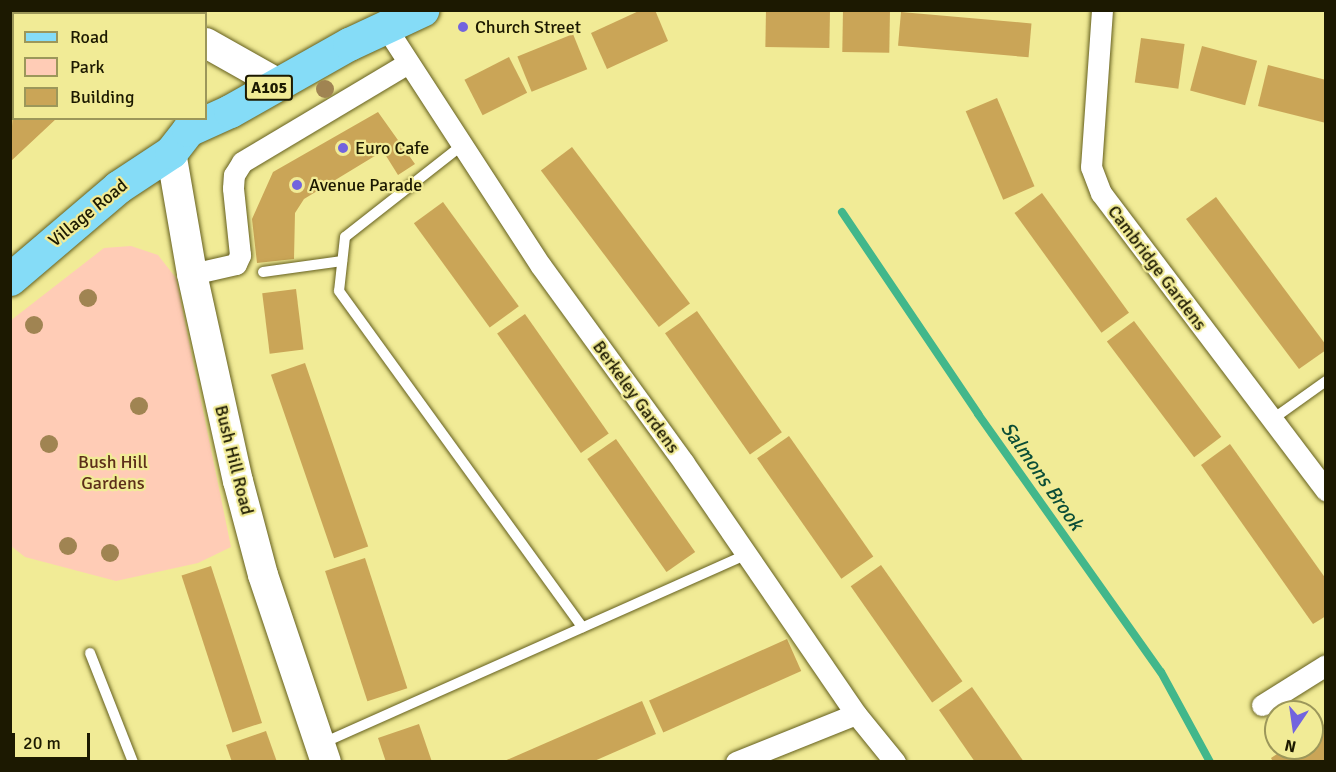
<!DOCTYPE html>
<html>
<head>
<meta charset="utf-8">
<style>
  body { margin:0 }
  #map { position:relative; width:1336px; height:772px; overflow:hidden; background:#f1eb96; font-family:Signika,sans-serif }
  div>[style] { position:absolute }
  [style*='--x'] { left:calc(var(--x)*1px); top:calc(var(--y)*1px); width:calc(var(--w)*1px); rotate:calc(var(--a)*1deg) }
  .green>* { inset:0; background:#ffccb6 }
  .stream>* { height:8px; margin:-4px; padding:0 4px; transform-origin:4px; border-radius:4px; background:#42b78b }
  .building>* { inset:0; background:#caa557; transform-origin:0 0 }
  .roads { filter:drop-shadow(0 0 2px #645f1e) drop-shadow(0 0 2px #645f1e) }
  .lane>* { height:10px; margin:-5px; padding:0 5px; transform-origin:5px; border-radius:5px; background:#fff }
  .street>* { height:21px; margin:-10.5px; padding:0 10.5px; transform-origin:10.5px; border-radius:10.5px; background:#fff }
  .secondary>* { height:30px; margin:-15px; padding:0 15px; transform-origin:15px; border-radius:15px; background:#fff }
  .primary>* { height:33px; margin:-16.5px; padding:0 16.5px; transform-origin:16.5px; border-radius:16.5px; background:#85dcf7 }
  .trees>* { width:18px; height:18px; margin:-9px; border-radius:50%; background:#a08452 }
  .dots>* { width:16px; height:16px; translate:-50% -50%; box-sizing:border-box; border:3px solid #f1eb96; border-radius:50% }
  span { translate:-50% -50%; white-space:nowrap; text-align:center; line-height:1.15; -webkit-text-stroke:4.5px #f1eb96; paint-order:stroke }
  .shield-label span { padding:2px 4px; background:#f1eb96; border:2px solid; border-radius:4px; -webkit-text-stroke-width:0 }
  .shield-label { font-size:16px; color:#1c1901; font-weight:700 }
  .poi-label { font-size:18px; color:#1c1901 }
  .left { translate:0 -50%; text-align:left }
  .street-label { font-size:18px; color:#1c1901 }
  .park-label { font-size:18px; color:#5d2f1a }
  .water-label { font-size:20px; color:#0b4d37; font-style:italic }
  .frame { position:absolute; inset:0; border:12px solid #1c1901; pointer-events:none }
  .legend { position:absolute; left:12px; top:12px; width:195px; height:108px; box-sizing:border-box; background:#f1eb96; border:2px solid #9c975a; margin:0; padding:8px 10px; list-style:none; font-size:18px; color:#1c1901 }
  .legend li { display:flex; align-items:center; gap:12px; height:30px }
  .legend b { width:30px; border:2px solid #9c975a }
  .north { position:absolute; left:1264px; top:700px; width:60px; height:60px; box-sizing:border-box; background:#f1eb96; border:2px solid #9c975a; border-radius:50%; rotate:193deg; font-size:16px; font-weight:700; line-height:24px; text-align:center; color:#1c1901 }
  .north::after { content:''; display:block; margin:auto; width:21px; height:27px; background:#7264de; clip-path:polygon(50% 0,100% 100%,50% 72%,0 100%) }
  .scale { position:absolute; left:12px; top:733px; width:78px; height:27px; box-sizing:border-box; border:3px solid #1c1901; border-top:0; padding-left:8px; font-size:18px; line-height:21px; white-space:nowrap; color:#1c1901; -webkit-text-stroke:4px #f1eb96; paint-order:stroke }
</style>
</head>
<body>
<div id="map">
  <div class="green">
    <div style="clip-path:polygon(131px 246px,158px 255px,176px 278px,231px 547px,198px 563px,116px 581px,25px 557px,11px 546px,10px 321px,104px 248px)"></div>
  </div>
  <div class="stream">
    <div style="--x:842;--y:212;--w:244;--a:56"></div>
    <div style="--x:978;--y:414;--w:316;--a:54.7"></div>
    <div style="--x:1161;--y:672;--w:102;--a:61.4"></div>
  </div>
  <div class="building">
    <div style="clip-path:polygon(74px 10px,107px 10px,74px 14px)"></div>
    <div style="clip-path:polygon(641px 10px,655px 10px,668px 41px,607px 69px,591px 33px)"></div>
    <div style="left:766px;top:10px;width:64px;height:37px;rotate:1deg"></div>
    <div style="left:843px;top:10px;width:47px;height:42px;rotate:1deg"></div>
    <div style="left:901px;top:12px;width:131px;height:34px;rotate:5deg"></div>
    <div style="left:573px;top:34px;width:38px;height:60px;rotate:68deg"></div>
    <div style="left:1141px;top:38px;width:44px;height:45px;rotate:8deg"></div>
    <div style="left:1202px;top:46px;width:57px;height:46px;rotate:15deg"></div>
    <div style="left:509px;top:57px;width:40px;height:50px;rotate:63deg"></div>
    <div style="clip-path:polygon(1268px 65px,1326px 80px,1326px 123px,1258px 106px)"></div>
    <div style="clip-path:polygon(14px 90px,14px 118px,57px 118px,10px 162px)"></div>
    <div style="left:997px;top:98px;width:96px;height:34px;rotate:67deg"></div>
    <div style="clip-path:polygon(378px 112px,415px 164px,398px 175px,383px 151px,304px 199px,295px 213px,294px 259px,257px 263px,252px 219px,273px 172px)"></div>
    <div style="left:572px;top:147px;width:196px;height:39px;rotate:53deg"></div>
    <div style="left:1042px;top:193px;width:148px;height:34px;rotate:54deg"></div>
    <div style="clip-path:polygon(1216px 197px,1326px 345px,1326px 350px,1299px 369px,1186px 219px)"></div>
    <div style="left:443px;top:202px;width:129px;height:36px;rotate:54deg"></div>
    <div style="left:296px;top:289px;width:61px;height:34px;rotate:83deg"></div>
    <div style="left:697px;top:311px;width:148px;height:39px;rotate:55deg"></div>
    <div style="left:525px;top:314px;width:146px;height:34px;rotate:55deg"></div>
    <div style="left:1134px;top:321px;width:145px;height:34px;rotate:53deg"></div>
    <div style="left:305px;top:363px;width:194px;height:36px;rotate:71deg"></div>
    <div style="left:789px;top:436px;width:147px;height:39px;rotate:55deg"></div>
    <div style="left:616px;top:439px;width:138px;height:35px;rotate:55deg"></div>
    <div style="clip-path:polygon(1230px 444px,1326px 579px,1326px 616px,1313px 624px,1201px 465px)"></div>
    <div style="left:365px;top:558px;width:137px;height:42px;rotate:72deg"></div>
    <div style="left:881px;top:565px;width:142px;height:37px;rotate:55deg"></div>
    <div style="left:211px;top:566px;width:165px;height:31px;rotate:72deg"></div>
    <div style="left:787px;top:639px;width:35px;height:151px;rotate:66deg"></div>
    <div style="clip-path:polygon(972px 687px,1024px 762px,975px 762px,939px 710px)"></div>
    <div style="clip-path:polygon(642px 701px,656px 734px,592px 762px,502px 762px)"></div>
    <div style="clip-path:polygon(1326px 723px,1326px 760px,1273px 762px,1271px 758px,1286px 748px,1312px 748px,1312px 732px)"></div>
    <div style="clip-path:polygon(419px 724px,432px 762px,386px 762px,378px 738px)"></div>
    <div style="clip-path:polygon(266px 731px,277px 762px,232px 762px,226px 745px)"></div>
  </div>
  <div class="roads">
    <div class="lane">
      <div style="--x:461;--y:146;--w:147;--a:141.9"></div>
      <div style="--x:345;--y:237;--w:54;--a:96.3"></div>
      <div style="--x:339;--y:291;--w:415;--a:54.1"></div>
      <div style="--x:263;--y:272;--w:80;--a:-7.9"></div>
      <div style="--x:1270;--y:421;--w:69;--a:-35.5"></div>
      <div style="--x:90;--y:653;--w:117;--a:68.5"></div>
      <div style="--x:323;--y:743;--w:464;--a:-24"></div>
    </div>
    <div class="street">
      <div style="--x:1102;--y:10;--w:157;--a:94"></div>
      <div style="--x:1091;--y:167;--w:28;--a:69"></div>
      <div style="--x:1101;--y:193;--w:373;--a:52.9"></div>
      <div style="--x:385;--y:26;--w:286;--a:57"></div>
      <div style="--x:541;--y:266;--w:243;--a:54"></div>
      <div style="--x:684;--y:463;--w:304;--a:55.6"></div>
      <div style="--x:856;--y:714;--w:62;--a:50.9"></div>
      <div style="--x:192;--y:274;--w:45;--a:-12.8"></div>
      <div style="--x:236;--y:264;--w:10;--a:-66"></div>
      <div style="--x:240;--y:255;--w:67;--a:-96"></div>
      <div style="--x:233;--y:188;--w:13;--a:-86"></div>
      <div style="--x:234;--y:175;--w:15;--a:-58"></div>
      <div style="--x:242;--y:162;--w:193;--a:-30.8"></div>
      <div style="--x:1262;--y:705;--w:75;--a:-32"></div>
      <div style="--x:736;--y:762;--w:129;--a:-21.8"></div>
    </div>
    <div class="secondary">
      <div style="--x:184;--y:14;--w:4;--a:-90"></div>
      <div style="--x:206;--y:43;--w:81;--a:29.4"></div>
      <div style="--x:171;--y:152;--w:124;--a:80.2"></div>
      <div style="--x:192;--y:274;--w:212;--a:77.5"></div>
      <div style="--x:238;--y:481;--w:97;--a:75.1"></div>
      <div style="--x:263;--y:575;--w:197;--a:71.4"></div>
    </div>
    <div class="primary">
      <div style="--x:10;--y:279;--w:142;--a:-40.4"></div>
      <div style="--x:118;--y:187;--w:64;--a:-33.4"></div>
      <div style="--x:171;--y:152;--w:28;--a:-52"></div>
      <div style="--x:188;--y:130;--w:46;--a:-24.3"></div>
      <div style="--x:230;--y:111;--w:137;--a:-29.4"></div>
      <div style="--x:349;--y:44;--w:81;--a:-25"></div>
    </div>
  </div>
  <div class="trees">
    <div style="left:325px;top:89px"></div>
    <div style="left:88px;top:298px"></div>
    <div style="left:34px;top:325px"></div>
    <div style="left:139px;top:406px"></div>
    <div style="left:49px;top:444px"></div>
    <div style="left:68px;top:546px"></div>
    <div style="left:110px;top:553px"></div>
  </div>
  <div class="dots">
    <div style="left:463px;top:27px;background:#7264de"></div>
    <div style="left:343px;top:148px;background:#7264de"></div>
    <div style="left:297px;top:185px;background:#7264de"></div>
  </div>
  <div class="shield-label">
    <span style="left:269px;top:88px">A105</span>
  </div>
  <div class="poi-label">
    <span class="left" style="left:475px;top:27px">Church Street</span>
    <span class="left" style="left:355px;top:148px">Euro Cafe</span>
    <span class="left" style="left:309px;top:185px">Avenue Parade</span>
  </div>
  <div class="street-label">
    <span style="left:88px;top:213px;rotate:-39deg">Village Road</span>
    <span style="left:1157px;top:268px;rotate:53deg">Cambridge Gardens</span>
    <span style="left:636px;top:397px;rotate:54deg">Berkeley Gardens</span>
    <span style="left:234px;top:460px;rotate:76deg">Bush Hill Road</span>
  </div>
  <div class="park-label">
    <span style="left:113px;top:473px">Bush Hill<br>Gardens</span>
  </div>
  <div class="water-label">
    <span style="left:1042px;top:476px;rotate:55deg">Salmons Brook</span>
  </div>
  <div class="frame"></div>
  <ul class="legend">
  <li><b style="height:8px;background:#85dcf7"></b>Road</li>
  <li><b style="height:16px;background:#ffccb6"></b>Park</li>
  <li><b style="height:16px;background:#caa557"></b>Building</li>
  </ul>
  <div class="north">N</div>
  <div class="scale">20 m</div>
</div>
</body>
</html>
